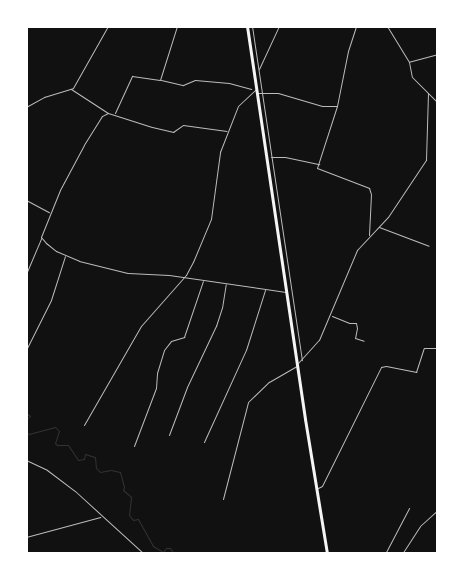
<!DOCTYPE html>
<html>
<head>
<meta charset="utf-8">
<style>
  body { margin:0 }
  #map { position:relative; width:464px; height:580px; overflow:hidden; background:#111; font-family:"Golos Text",sans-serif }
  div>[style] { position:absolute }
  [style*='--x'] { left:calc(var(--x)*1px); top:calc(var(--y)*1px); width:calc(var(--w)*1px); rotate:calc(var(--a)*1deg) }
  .stream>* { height:1px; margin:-0.5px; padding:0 0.5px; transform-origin:0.5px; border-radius:0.5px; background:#333 }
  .minor>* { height:1px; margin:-0.5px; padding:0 0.5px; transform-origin:0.5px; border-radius:0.5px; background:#bcbcbc }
  .trunk>* { height:3px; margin:-1.5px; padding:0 1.5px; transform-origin:1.5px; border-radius:1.5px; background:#f5f5f5 }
  span { translate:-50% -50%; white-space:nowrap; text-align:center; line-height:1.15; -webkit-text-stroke:4px #fff; paint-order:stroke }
  .frame { position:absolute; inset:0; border:28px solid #fff; pointer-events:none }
</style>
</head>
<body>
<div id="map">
  <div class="stream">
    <div style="--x:26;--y:413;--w:5;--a:37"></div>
    <div style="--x:30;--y:416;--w:6;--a:135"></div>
    <div style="--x:26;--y:432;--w:4;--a:34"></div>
    <div style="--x:29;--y:434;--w:27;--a:-15"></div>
    <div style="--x:55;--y:427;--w:6;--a:45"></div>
    <div style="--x:59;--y:431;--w:13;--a:108"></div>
    <div style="--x:55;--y:443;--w:3;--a:45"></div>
    <div style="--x:57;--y:445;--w:11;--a:0"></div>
    <div style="--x:68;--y:445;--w:18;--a:56"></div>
    <div style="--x:78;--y:460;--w:6;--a:-9"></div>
    <div style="--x:84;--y:459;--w:5;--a:-79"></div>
    <div style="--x:85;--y:454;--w:10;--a:17"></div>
    <div style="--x:95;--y:457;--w:11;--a:85"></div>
    <div style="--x:96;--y:468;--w:6;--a:45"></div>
    <div style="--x:100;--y:472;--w:11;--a:-10"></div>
    <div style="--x:111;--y:470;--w:9;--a:13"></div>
    <div style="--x:120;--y:472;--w:16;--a:75"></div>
    <div style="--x:124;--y:487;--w:3;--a:108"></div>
    <div style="--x:123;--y:490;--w:11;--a:41"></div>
    <div style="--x:131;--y:497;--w:18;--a:96"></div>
    <div style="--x:129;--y:515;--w:6;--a:51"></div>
    <div style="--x:133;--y:520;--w:5;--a:-11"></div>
    <div style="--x:138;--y:519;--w:31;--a:61"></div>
    <div style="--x:153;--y:546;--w:12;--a:31"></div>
    <div style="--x:163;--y:552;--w:5;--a:-53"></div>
    <div style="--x:166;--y:548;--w:4;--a:0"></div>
    <div style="--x:170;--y:548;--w:7;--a:56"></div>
  </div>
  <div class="minor">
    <div style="--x:252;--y:26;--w:338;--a:81.5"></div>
    <div style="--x:387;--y:26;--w:42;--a:58.6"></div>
    <div style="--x:438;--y:54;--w:30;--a:165"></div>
    <div style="--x:409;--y:62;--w:15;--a:79"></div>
    <div style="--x:412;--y:77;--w:37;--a:45"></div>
    <div style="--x:259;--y:69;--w:47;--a:-65.1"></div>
    <div style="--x:161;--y:80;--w:23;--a:13"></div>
    <div style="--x:183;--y:85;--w:13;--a:-23"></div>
    <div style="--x:195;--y:80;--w:34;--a:5"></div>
    <div style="--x:229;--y:83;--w:23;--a:15"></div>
    <div style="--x:71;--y:89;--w:44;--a:33"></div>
    <div style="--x:108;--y:113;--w:46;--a:17.7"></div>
    <div style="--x:152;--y:127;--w:22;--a:13"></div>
    <div style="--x:173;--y:132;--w:12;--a:-35"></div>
    <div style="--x:183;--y:125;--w:44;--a:7.8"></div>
    <div style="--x:257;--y:93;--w:21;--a:0"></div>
    <div style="--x:278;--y:93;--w:46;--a:16.5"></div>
    <div style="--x:322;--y:106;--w:15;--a:0"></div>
    <div style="--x:337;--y:106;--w:56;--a:-78.7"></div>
    <div style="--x:348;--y:51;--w:26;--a:-72"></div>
    <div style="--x:337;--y:106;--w:65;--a:107.9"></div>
    <div style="--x:317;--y:168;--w:56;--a:21"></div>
    <div style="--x:369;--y:188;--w:6;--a:72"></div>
    <div style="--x:371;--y:194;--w:41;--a:92.8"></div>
    <div style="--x:26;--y:107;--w:21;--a:-29"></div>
    <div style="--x:44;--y:97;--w:30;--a:-17"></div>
    <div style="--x:73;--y:88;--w:71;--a:-60.6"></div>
    <div style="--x:108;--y:113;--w:7;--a:153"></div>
    <div style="--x:102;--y:116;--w:34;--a:122"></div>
    <div style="--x:84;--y:145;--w:51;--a:118.1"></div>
    <div style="--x:60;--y:190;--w:51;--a:112"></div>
    <div style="--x:41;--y:237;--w:8;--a:50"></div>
    <div style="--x:46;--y:243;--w:13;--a:39"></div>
    <div style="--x:56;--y:251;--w:25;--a:23"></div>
    <div style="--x:79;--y:261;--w:50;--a:13.8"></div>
    <div style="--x:128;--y:273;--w:41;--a:2.8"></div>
    <div style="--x:169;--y:275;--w:118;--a:8.3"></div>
    <div style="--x:115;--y:113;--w:41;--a:-65.3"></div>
    <div style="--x:132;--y:76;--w:28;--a:8"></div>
    <div style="--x:160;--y:80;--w:57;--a:-72.5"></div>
    <div style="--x:271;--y:157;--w:14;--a:0"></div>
    <div style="--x:285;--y:157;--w:35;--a:12"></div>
    <div style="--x:26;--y:200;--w:26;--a:28"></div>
    <div style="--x:379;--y:227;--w:53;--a:20.8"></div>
    <div style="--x:26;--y:274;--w:39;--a:-67"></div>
    <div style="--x:332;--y:316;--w:18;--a:22"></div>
    <div style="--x:349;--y:323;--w:7;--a:0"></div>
    <div style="--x:356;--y:323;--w:5;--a:79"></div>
    <div style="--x:357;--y:328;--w:10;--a:101"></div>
    <div style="--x:355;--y:338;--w:9;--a:18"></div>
    <div style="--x:26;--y:350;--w:56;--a:-63.4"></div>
    <div style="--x:51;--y:300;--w:46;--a:-72.3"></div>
    <div style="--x:298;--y:363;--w:31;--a:-48"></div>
    <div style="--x:319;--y:340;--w:98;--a:-67.1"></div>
    <div style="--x:357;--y:250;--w:45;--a:-46.8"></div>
    <div style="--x:388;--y:217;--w:69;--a:-56.3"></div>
    <div style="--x:426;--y:160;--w:67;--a:-88.3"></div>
    <div style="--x:84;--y:425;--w:114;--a:-60.1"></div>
    <div style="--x:141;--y:326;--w:68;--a:-48.6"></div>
    <div style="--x:186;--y:275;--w:15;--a:-62"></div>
    <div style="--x:193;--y:262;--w:47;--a:-67.3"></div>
    <div style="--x:211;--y:219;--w:68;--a:-82.3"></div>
    <div style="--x:220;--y:152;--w:49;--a:-68.6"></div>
    <div style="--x:238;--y:106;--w:25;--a:-43"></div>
    <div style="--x:169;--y:435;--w:51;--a:-69.4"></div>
    <div style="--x:187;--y:387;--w:68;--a:-64.6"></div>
    <div style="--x:216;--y:326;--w:19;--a:-72"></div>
    <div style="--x:222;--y:308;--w:24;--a:-81"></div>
    <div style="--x:204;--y:442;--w:101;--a:-65.5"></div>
    <div style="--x:246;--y:350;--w:63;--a:-72.4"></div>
    <div style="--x:134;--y:446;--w:62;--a:-69.2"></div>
    <div style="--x:156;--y:388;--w:15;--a:-86"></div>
    <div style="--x:157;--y:373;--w:24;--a:-73"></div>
    <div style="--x:164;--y:350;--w:11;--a:-52"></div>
    <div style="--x:171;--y:341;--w:14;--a:-17"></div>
    <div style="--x:184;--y:337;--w:59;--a:-71.3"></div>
    <div style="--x:26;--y:460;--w:23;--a:25"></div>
    <div style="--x:47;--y:470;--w:35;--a:37"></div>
    <div style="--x:75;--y:491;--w:93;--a:42.4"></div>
    <div style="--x:318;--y:488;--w:4;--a:-27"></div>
    <div style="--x:322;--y:486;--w:133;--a:-63.6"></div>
    <div style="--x:381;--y:367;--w:5;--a:-11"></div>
    <div style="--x:386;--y:366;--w:31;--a:11"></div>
    <div style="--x:416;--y:372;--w:25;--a:-72"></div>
    <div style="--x:424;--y:348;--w:14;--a:0"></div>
    <div style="--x:223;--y:499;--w:100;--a:-75.5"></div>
    <div style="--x:248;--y:402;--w:29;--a:-44"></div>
    <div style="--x:269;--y:382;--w:32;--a:-30"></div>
    <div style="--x:26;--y:537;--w:77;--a:-15.1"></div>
    <div style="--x:385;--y:554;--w:52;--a:-62.4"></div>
    <div style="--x:402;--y:554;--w:33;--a:-57"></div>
    <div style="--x:420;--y:526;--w:24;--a:-42"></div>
  </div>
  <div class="trunk">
    <div style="--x:247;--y:26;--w:397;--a:81.6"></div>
    <div style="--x:305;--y:419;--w:137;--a:80.7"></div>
  </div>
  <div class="frame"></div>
</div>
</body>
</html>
